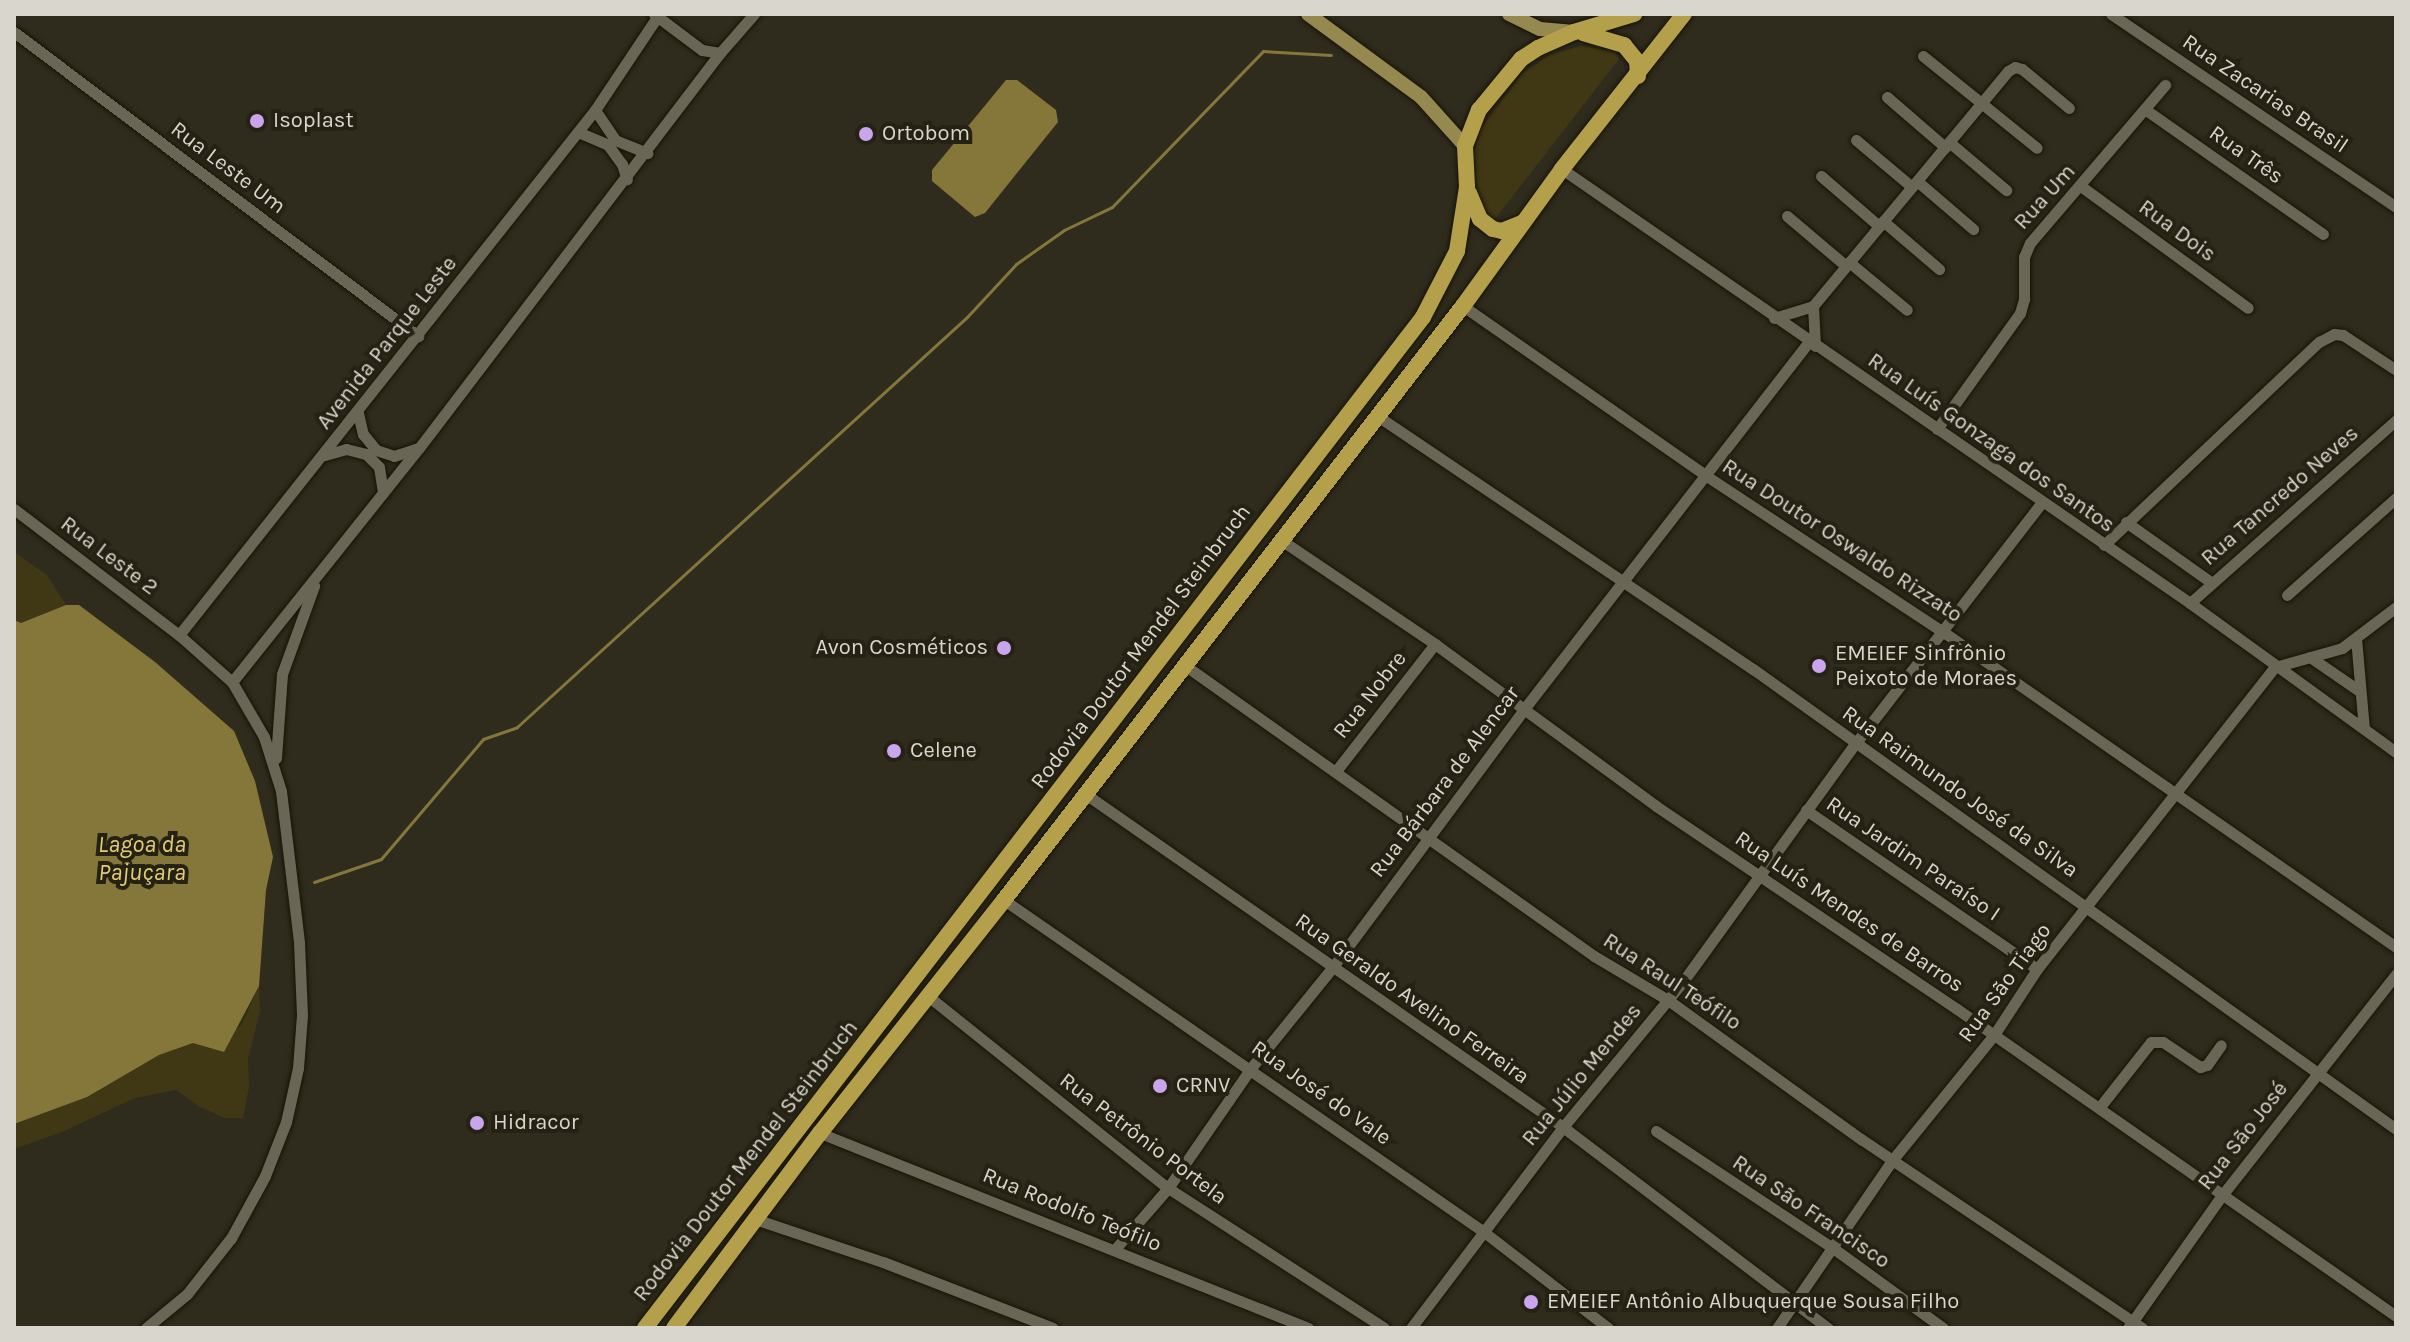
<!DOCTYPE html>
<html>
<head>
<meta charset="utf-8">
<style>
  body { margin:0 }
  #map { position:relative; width:2410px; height:1342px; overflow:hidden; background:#2f2c1d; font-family:Karla,sans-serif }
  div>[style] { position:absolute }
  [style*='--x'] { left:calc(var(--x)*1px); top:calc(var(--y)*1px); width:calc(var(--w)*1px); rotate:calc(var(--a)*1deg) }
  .green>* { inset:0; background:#403814 }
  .water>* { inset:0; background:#85773a }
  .stream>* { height:3px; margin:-1.5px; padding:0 1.5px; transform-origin:1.5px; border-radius:1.5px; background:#85773a }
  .roads { filter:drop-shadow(0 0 2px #171407) drop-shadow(0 0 2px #171407) }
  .minor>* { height:11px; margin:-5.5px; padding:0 5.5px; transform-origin:5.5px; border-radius:5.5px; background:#696656 }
  .major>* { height:14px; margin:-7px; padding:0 7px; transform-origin:7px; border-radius:7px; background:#96894f }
  .highway>* { height:16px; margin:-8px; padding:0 8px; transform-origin:8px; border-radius:8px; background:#b4a04b }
  .dots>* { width:22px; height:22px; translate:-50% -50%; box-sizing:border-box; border:4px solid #252214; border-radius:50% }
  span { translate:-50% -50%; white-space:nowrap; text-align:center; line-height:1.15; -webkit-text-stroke:8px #252214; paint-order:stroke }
  .street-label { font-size:22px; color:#d8d6cd }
  .poi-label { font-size:22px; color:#d8d6cd }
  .left { translate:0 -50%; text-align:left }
  .right { translate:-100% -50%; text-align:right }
  .water-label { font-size:24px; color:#e2cd74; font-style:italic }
  .frame { position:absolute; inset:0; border:16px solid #d8d6cd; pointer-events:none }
</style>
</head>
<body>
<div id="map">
  <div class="green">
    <div style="clip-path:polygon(1581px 46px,1615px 52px,1619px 59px,1495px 219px,1486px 213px,1473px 180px,1473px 154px,1480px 130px,1523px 73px,1550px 55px)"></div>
    <div style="clip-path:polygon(14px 552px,47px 575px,66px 605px,21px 623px,14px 620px)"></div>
    <div style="clip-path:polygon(259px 986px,260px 1011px,248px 1059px,249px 1087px,243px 1118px,225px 1118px,200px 1107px,176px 1090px,135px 1098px,62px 1132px,14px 1149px,14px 1124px,87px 1097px,159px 1055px,241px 1026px)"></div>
  </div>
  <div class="water">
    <div style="clip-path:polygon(1006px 80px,1017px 80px,1056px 110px,1058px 122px,985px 213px,975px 217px,932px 181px,932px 170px)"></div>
    <div style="clip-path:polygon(66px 605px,79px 605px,155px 662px,234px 731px,255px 781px,273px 857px,266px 890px,259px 986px,224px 1052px,193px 1043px,159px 1055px,87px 1097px,14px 1124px,14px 620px,21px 623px)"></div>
  </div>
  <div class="stream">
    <div style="--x:314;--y:882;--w:71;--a:-18.9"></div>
    <div style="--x:381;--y:859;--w:157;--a:-49.6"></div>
    <div style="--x:483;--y:739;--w:36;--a:-19"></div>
    <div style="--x:517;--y:727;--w:609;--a:-42.34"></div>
    <div style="--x:967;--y:317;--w:72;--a:-47.2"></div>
    <div style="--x:1016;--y:264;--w:59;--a:-35.3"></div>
    <div style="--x:1064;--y:230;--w:53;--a:-25.6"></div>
    <div style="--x:1112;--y:207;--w:217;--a:-45.9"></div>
    <div style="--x:1263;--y:51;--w:68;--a:3.4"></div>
  </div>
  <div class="roads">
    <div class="minor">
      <div style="--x:654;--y:14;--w:60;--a:36.9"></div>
      <div style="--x:702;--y:50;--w:18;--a:9"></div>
      <div style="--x:2111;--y:14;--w:344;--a:34.1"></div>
      <div style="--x:14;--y:32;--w:506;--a:36.96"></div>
      <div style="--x:1923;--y:56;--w:146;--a:38.9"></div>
      <div style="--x:1887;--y:97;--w:77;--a:40.8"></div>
      <div style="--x:595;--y:110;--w:36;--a:56"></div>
      <div style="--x:615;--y:140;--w:35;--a:22"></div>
      <div style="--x:2146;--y:110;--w:216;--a:35"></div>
      <div style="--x:578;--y:132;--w:33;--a:23"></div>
      <div style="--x:608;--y:145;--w:24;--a:54"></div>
      <div style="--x:622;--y:164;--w:16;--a:72"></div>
      <div style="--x:1856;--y:140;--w:73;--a:40"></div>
      <div style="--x:1949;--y:142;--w:75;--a:40.1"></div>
      <div style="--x:1562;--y:169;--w:763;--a:34.65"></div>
      <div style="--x:2190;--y:603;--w:254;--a:35.9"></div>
      <div style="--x:1821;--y:176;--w:77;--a:40.8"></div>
      <div style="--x:1917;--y:181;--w:74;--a:40.6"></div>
      <div style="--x:2082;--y:187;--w:205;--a:36.1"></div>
      <div style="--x:1787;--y:216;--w:77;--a:40.3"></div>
      <div style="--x:1883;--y:221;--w:74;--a:40.6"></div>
      <div style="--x:1849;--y:262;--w:75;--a:39.6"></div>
      <div style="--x:1463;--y:306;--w:295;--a:34.9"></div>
      <div style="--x:1705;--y:475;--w:284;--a:33.4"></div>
      <div style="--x:1942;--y:631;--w:553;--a:34.84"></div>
      <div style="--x:1813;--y:306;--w:40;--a:87.1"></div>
      <div style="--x:1774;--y:318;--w:41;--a:-17.1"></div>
      <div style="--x:1813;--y:306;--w:305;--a:-50.3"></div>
      <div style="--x:2008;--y:71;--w:8;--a:-30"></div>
      <div style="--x:2015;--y:67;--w:7;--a:16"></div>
      <div style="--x:2022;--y:69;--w:61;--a:39.7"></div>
      <div style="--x:358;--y:413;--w:22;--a:77"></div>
      <div style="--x:363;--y:434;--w:21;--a:51"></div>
      <div style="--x:376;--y:450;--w:19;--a:18"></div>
      <div style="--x:394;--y:456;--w:25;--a:-18"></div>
      <div style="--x:1376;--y:415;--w:455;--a:34"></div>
      <div style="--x:1753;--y:669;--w:791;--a:35.58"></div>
      <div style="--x:1937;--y:429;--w:143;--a:-54.4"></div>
      <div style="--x:2020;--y:313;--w:15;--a:-74"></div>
      <div style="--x:2024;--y:299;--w:42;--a:-90"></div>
      <div style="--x:2024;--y:257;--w:15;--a:-67"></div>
      <div style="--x:2030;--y:243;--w:208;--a:-49.5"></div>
      <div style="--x:325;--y:455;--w:22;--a:-16"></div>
      <div style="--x:346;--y:449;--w:21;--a:14"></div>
      <div style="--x:366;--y:454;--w:18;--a:45"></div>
      <div style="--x:379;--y:467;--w:26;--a:81"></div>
      <div style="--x:14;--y:509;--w:208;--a:37.4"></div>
      <div style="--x:179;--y:635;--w:71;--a:41.6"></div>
      <div style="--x:232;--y:682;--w:64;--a:59.8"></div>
      <div style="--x:264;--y:737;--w:57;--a:72.5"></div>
      <div style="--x:281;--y:791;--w:153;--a:83.2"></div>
      <div style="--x:299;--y:943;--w:72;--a:87.6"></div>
      <div style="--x:302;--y:1015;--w:53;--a:94.3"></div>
      <div style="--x:298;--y:1068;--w:55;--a:102.5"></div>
      <div style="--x:286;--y:1122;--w:58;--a:111.3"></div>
      <div style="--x:265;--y:1176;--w:71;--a:118.7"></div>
      <div style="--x:231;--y:1238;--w:71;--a:128.2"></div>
      <div style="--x:187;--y:1294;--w:53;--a:140.3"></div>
      <div style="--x:2126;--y:522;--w:105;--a:35.3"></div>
      <div style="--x:1281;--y:540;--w:186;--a:34"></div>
      <div style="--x:1435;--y:644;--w:274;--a:36.2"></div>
      <div style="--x:1656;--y:806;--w:363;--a:34"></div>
      <div style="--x:1957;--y:1009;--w:536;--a:34.97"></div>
      <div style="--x:2104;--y:545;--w:296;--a:-43.4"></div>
      <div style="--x:2319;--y:342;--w:17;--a:-28"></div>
      <div style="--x:2334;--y:334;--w:9;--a:6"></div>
      <div style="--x:2343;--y:335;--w:64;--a:33.4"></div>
      <div style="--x:2287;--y:595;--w:146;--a:-41.7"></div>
      <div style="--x:2190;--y:603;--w:276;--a:-41.6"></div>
      <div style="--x:179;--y:635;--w:670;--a:-51.61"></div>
      <div style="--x:595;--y:110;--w:115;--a:-56.3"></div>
      <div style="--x:2356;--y:638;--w:91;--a:85"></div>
      <div style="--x:2310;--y:657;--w:58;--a:34.5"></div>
      <div style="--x:1183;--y:664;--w:504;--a:35.39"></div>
      <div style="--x:1594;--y:956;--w:86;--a:30.7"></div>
      <div style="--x:1668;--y:1000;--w:238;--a:35.8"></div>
      <div style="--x:1861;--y:1139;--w:339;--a:33.9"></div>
      <div style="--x:232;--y:682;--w:300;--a:-51.4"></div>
      <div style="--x:419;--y:448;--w:497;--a:-52.7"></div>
      <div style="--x:720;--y:53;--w:52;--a:-48.9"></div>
      <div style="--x:276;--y:758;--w:84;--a:-85.9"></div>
      <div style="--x:282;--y:674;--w:94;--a:-70"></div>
      <div style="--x:1336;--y:771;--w:161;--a:-52.1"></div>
      <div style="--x:1084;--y:793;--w:584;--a:34.89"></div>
      <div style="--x:1563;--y:1127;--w:333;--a:37.2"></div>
      <div style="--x:1806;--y:810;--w:280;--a:34.5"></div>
      <div style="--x:1004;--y:900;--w:584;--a:34.67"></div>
      <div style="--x:1484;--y:1232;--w:157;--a:37.7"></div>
      <div style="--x:928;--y:996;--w:307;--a:38.7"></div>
      <div style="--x:1168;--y:1188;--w:257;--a:32.9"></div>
      <div style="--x:2099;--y:1108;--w:84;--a:-51.8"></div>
      <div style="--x:2151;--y:1042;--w:12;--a:0"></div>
      <div style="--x:2163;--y:1042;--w:45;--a:34"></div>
      <div style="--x:2200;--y:1067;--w:7;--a:-16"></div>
      <div style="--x:2207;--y:1065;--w:24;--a:-55"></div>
      <div style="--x:1656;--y:1131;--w:212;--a:33.5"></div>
      <div style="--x:1833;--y:1248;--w:136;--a:36"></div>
      <div style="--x:820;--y:1133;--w:526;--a:21.78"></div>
      <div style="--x:758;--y:1220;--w:132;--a:18.6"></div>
      <div style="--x:883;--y:1262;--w:182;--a:21.2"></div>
      <div style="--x:1116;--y:1248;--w:79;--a:-49.1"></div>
      <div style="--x:1168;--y:1188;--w:146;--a:-55.3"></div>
      <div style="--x:1251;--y:1068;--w:129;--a:-51"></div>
      <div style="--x:1332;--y:968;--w:322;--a:-53.4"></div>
      <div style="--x:1524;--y:709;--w:465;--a:-52.2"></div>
      <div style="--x:1411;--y:1328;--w:252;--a:-52.9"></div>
      <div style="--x:1563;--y:1127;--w:190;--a:-50.5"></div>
      <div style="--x:1684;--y:980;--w:291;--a:-54.1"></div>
      <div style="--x:1855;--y:744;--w:306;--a:-52.3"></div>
      <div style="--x:1777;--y:1328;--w:206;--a:-55.5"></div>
      <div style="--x:1894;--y:1158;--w:159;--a:-50.9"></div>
      <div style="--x:1994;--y:1035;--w:79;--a:-56.9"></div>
      <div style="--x:2037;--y:969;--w:385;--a:-51.8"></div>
      <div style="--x:2275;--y:667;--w:70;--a:-15.8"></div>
      <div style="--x:2342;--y:648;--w:68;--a:-37.2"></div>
      <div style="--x:2128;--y:1328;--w:164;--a:-54.7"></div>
      <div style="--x:2223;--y:1194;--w:280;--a:-51.8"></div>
    </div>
    <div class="major">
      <div style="--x:1308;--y:14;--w:140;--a:36.3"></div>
      <div style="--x:1421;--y:97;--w:66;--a:48.1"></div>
      <div style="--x:1509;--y:14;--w:34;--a:26"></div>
      <div style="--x:1540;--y:29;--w:34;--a:5"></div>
    </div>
    <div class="highway">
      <div style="--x:1583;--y:33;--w:43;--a:16.3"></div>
      <div style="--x:1624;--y:45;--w:21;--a:51"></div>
      <div style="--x:1637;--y:61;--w:15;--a:86"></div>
      <div style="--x:1469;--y:193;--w:28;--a:67"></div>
      <div style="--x:1480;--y:219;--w:16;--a:38"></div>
      <div style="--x:1493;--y:229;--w:9;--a:13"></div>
      <div style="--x:1502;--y:231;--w:22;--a:-22"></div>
      <div style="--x:645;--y:1328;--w:1276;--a:-52.42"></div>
      <div style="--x:1423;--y:317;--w:74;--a:-62.7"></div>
      <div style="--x:1457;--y:251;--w:65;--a:-81.1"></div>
      <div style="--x:1467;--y:187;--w:41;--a:-92.8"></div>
      <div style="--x:1465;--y:146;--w:39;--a:-69"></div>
      <div style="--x:1479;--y:110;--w:66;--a:-50.5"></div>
      <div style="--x:1521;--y:59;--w:20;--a:-33"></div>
      <div style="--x:1538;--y:48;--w:39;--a:-24"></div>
      <div style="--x:1574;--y:32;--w:63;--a:-16.7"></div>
      <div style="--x:674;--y:1328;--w:244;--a:-53.2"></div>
      <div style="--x:820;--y:1133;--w:297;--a:-51.7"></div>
      <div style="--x:1004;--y:900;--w:751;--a:-52.31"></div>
      <div style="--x:1463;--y:306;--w:169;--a:-54.1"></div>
      <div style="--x:1562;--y:169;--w:197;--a:-51.8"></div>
    </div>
  </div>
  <div class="dots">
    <div style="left:257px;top:121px;background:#c9a5ee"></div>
    <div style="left:866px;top:134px;background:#c9a5ee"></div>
    <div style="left:1004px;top:648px;background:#c9a5ee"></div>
    <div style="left:1819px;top:666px;background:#c9a5ee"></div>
    <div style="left:894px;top:751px;background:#c9a5ee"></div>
    <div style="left:1160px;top:1086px;background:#c9a5ee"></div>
    <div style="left:477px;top:1123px;background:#c9a5ee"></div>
    <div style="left:1531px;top:1302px;background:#c9a5ee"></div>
  </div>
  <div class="street-label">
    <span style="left:2265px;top:94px;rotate:34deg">Rua Zacarias Brasil</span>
    <span style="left:2246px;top:155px;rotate:35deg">Rua Três</span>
    <span style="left:228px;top:168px;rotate:37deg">Rua Leste Um</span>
    <span style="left:2045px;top:197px;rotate:-48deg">Rua Um</span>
    <span style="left:2177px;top:231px;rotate:36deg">Rua Dois</span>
    <span style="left:387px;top:343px;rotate:-52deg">Avenida Parque Leste</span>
    <span style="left:1991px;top:443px;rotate:35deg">Rua Luís Gonzaga dos Santos</span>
    <span style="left:2280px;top:496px;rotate:-41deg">Rua Tancredo Neves</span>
    <span style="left:1842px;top:541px;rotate:33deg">Rua Doutor Oswaldo Rizzato</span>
    <span style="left:109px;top:556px;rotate:37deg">Rua Leste 2</span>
    <span style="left:1141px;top:647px;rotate:-53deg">Rodovia Doutor Mendel Steinbruch</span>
    <span style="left:1370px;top:695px;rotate:-52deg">Rua Nobre</span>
    <span style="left:1445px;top:782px;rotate:-53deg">Rua Bárbara de Alencar</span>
    <span style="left:1960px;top:792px;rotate:35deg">Rua Raimundo José da Silva</span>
    <span style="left:1913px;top:859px;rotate:34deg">Rua Jardim Paraíso I</span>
    <span style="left:1849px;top:912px;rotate:34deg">Rua Luís Mendes de Barros</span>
    <span style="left:1672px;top:982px;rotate:33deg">Rua Raul Teófilo</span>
    <span style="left:2005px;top:983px;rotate:-54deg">Rua São Tiago</span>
    <span style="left:1412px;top:999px;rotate:35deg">Rua Geraldo Avelino Ferreira</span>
    <span style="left:1582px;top:1075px;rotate:-51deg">Rua Júlio Mendes</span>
    <span style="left:1321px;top:1093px;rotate:35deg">Rua José do Vale</span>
    <span style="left:2243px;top:1136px;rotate:-52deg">Rua São José</span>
    <span style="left:1143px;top:1139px;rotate:37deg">Rua Petrônio Portela</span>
    <span style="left:746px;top:1161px;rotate:-52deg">Rodovia Doutor Mendel Steinbruch</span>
    <span style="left:1072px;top:1210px;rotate:22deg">Rua Rodolfo Teófilo</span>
    <span style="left:1811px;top:1212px;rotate:34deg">Rua São Francisco</span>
  </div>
  <div class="poi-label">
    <span class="left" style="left:273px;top:121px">Isoplast</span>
    <span class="left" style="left:882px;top:134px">Ortobom</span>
    <span class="right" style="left:988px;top:648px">Avon Cosméticos</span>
    <span class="left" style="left:1835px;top:666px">EMEIEF Sinfrônio<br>Peixoto de Moraes</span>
    <span class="left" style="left:910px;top:751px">Celene</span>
    <span class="left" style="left:1176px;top:1086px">CRNV</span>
    <span class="left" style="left:493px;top:1123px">Hidracor</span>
    <span class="left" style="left:1547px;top:1302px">EMEIEF Antônio Albuquerque Sousa Filho</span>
  </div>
  <div class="water-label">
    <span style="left:142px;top:859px">Lagoa da<br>Pajuçara</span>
  </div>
  <div class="frame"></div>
</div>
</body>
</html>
